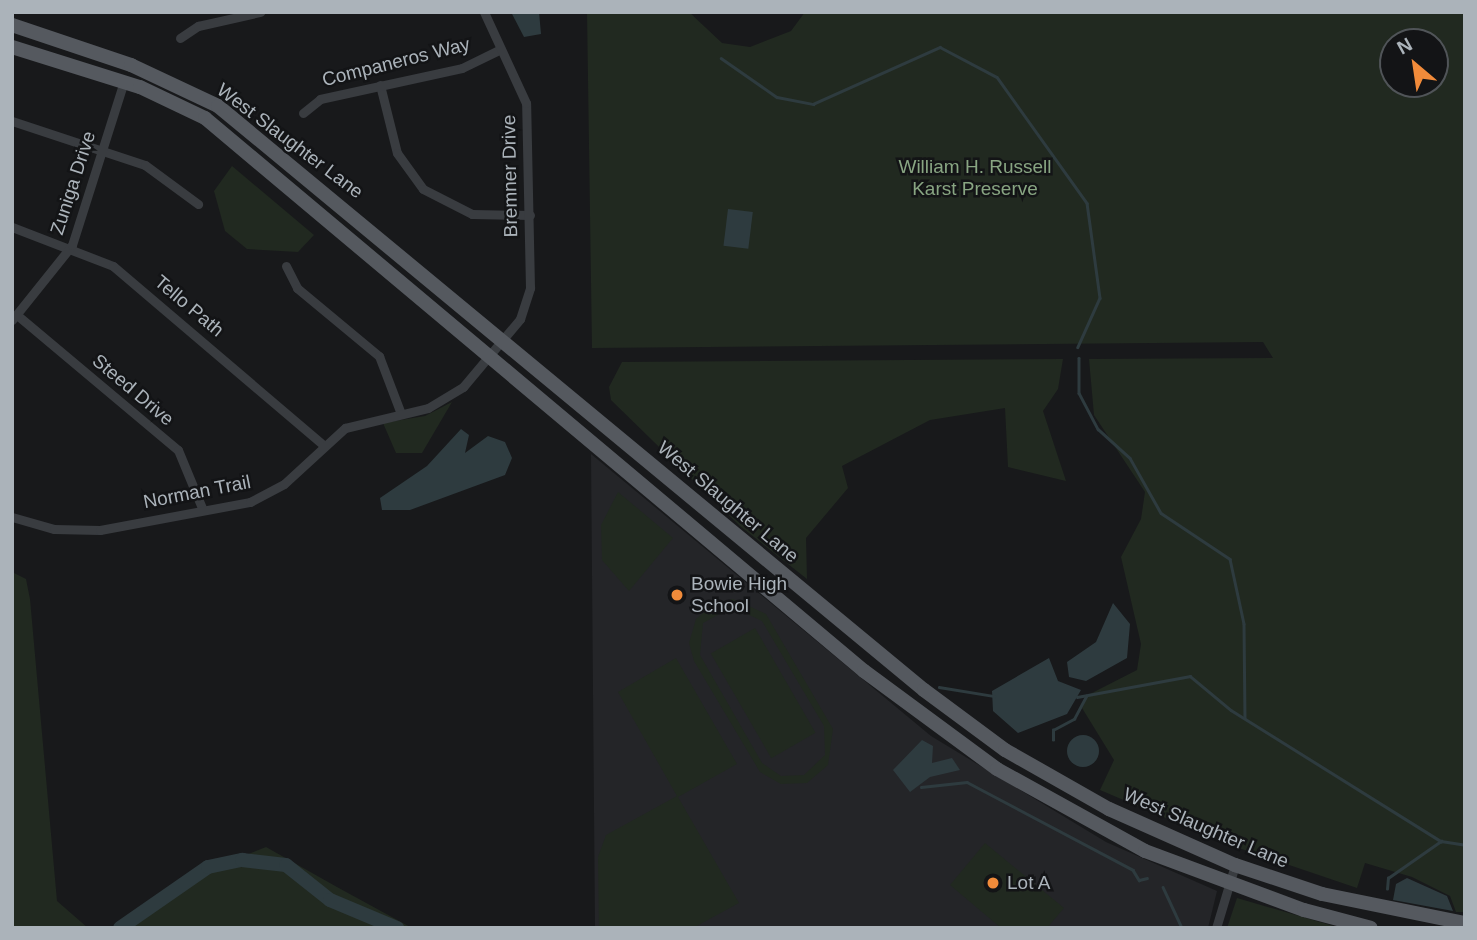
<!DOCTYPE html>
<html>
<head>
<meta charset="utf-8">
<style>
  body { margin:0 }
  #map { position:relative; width:1477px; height:940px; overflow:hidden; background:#18191b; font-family:Arial,sans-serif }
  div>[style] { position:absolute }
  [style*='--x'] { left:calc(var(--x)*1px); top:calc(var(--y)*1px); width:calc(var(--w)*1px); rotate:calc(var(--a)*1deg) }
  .built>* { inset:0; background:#242528 }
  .green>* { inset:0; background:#212920; transform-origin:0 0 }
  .water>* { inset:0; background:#2e3b3f; transform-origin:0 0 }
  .round { border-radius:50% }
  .stream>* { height:2.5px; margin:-1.25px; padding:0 1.25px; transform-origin:1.25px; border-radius:1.25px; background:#2e3b3f }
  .river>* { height:14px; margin:-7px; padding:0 7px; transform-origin:7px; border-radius:7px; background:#2e3b3f }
  .street>* { height:9px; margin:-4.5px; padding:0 4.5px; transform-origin:4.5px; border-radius:4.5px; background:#393c40 }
  .primary>* { height:14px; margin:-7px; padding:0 7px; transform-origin:7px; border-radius:7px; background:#55595f }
  .dots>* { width:19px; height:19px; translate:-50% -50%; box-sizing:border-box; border:4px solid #131416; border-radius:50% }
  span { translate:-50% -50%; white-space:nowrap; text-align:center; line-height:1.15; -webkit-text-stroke:5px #131416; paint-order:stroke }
  .street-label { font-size:19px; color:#abb3ba }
  .park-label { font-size:19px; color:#88a582 }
  .poi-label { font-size:19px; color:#abb3ba }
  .left { translate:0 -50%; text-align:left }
  .frame { position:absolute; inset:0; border:14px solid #abb3ba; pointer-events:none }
  .north { position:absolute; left:1379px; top:28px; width:70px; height:70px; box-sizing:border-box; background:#131416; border:2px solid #505458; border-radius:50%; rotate:331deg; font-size:19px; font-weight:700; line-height:28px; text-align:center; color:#abb3ba }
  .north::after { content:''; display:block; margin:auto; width:24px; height:32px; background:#f18b3a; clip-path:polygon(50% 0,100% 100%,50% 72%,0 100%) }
</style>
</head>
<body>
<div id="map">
  <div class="built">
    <div style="clip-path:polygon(591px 454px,931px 736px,1106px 842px,1217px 891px,1208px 928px,595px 928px)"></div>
  </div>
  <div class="green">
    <div style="clip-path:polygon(evenodd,587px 12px,689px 12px,722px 43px,750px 47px,791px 31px,805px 12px,1465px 12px,1465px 912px,1456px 912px,1450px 896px,1412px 877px,1365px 863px,1357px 888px,1227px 844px,1100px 790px,1114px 760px,1082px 708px,1088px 695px,1137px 670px,1141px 644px,1121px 557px,1141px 519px,1145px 492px,1094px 415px,1089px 359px,1273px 358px,1263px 342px,592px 348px,587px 12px,1393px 42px,1435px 42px,1435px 84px,1393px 84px,1393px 42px)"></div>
    <div style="clip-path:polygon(232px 166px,314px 235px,298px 252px,247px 249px,225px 231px,214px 191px)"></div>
    <div style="clip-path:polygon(1063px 359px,1058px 389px,1043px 411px,1066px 481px,1008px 467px,1005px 408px,930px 420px,842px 466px,848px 488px,806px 538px,807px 579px,740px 526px,611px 400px,609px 387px,622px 362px)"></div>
    <div style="clip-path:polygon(452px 402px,422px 453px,396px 453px,383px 423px,425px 416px)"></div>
    <div style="clip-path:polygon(618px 492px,673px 538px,629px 591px,602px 560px,601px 525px)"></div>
    <div style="clip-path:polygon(12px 572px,26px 579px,30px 599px,57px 901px,88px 928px,12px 928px)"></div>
    <div style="clip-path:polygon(evenodd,733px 599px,766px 614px,833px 729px,828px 765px,807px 783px,781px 784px,760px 772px,694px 661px,689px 643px,696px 619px,715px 603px,733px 599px,732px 607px,762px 621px,824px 726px,825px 755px,804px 775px,781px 776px,762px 763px,700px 655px,703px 623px,732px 607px)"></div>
    <div style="left:755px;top:628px;width:121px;height:51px;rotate:60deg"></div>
    <div style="clip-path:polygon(676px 658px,737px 764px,678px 797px,739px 903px,693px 928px,599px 928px,598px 857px,606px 835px,677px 796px,618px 692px)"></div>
    <div style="clip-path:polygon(985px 843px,1064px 908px,1047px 928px,1001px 928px,950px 885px)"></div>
    <div style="clip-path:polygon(266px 847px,337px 887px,412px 928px,122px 928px,203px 872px)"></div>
    <div style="clip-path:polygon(1237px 898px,1337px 927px,1227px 928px)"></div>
  </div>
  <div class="water">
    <div style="clip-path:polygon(511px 12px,539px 12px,541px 34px,524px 37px)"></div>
    <div style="left:728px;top:209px;width:25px;height:37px;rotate:7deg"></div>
    <div style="clip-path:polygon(461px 429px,469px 435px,465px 453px,488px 436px,505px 442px,512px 458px,505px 475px,410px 510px,382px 510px,380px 498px,427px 466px)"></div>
    <div style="clip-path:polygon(1113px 603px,1130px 624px,1127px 658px,1086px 681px,1069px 677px,1067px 662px,1096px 642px)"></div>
    <div style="clip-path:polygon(1049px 658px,1058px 681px,1081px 690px,1067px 714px,1018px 733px,993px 711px,992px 691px)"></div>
    <div class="round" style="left:1067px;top:735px;width:32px;height:32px"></div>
    <div style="clip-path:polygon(922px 740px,933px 746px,932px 763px,952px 758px,960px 770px,930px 777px,910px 792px,893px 770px)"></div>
    <div style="clip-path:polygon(1407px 878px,1447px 896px,1453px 911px,1393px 900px,1396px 884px)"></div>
  </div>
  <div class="stream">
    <div style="--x:721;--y:58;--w:68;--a:34.9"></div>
    <div style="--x:777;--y:97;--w:37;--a:11"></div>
    <div style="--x:813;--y:104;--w:139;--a:-24.2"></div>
    <div style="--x:940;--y:47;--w:64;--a:27.8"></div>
    <div style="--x:997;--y:77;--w:155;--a:54.5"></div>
    <div style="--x:1087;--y:203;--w:96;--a:82.2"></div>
    <div style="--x:1100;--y:298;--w:54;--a:114.2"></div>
    <div style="--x:1079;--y:358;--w:35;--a:90"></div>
    <div style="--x:1079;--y:393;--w:41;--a:62.2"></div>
    <div style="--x:1098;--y:429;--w:43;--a:42.2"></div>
    <div style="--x:1130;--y:458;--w:63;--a:60.6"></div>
    <div style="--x:1161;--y:513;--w:83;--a:33.7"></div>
    <div style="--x:1230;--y:559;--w:66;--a:77.8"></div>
    <div style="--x:1244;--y:624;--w:94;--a:89.4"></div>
    <div style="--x:939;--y:687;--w:56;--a:9.3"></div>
    <div style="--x:1077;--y:697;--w:115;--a:-10.5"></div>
    <div style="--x:1190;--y:676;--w:53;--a:39.7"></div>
    <div style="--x:1231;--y:710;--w:248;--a:32"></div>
    <div style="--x:1441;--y:841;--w:24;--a:9"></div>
    <div style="--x:1053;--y:740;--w:10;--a:-90"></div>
    <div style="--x:1053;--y:730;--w:24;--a:-28"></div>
    <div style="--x:1074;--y:719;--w:26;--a:-62"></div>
    <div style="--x:921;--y:787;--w:46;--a:-6.2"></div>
    <div style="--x:967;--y:782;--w:188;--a:27.9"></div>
    <div style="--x:1133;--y:870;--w:12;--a:59"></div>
    <div style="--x:1139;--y:880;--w:8;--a:-14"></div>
    <div style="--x:1163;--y:887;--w:45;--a:65.1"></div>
    <div style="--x:1387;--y:889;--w:11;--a:-85"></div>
    <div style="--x:1388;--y:878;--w:65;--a:-34.9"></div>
  </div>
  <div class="river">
    <div style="--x:120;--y:928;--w:107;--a:-34.7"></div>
    <div style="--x:208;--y:867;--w:35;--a:-12"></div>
    <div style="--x:242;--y:860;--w:44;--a:6.5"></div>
    <div style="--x:286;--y:865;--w:56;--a:38.5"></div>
    <div style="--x:330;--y:900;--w:73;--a:22.7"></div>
  </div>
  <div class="street">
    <div style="--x:180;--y:38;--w:22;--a:-34"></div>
    <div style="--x:198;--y:26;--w:64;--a:-12.7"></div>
    <div style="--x:380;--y:85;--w:70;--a:76"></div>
    <div style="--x:397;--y:153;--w:44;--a:54.2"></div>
    <div style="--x:423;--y:189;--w:55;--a:27"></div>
    <div style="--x:472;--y:214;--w:58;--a:1"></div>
    <div style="--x:303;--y:113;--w:22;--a:-39"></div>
    <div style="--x:320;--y:99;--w:145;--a:-12.3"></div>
    <div style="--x:462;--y:68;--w:43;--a:-26"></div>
    <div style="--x:12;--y:121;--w:140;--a:18.3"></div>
    <div style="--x:145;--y:165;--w:66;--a:36.3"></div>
    <div style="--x:12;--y:227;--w:108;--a:21.1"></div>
    <div style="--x:113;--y:266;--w:276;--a:40.4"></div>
    <div style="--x:286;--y:266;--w:25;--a:63"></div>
    <div style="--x:297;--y:288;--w:107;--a:39.7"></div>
    <div style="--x:379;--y:356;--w:62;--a:69.2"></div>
    <div style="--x:17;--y:315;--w:210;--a:40"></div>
    <div style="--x:178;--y:450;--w:63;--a:67.5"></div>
    <div style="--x:12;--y:320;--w:96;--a:-51.3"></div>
    <div style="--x:72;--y:245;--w:172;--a:-72.4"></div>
    <div style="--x:12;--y:517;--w:44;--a:15.9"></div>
    <div style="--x:54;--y:529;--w:46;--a:1.2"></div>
    <div style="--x:100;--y:530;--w:153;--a:-10.6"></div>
    <div style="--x:250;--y:502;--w:38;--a:-28"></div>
    <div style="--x:284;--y:484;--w:83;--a:-42.6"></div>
    <div style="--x:345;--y:428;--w:85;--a:-13.5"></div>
    <div style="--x:428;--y:408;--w:41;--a:-31"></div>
    <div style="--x:463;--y:387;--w:89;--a:-50"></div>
    <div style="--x:520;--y:319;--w:33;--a:-72"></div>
    <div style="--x:530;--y:288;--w:185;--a:-91.2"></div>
    <div style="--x:526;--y:103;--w:100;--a:-114.8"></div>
    <div style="--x:1216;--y:928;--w:66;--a:-73.2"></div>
  </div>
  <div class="primary">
    <div style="--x:12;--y:25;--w:126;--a:18.6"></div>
    <div style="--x:131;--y:65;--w:96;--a:25.2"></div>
    <div style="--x:218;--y:106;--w:916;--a:39.6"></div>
    <div style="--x:924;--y:690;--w:101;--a:36.5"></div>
    <div style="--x:1005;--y:750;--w:120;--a:29.6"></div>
    <div style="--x:1109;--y:809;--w:138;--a:24"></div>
    <div style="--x:1235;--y:865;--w:92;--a:18.4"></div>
    <div style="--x:1322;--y:894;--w:146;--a:11.5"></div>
    <div style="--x:12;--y:47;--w:134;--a:17.4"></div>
    <div style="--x:140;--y:87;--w:72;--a:25.5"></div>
    <div style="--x:205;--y:118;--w:860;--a:40"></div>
    <div style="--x:864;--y:671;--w:165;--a:36.4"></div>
    <div style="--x:997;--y:769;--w:169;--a:29"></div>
    <div style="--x:1145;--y:851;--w:170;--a:20.4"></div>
    <div style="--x:1304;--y:910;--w:69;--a:15"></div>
  </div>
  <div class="dots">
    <div style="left:677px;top:595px;background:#f18b3a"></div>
    <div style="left:993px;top:883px;background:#f18b3a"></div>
  </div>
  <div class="street-label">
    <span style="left:396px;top:62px;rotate:-14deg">Companeros Way</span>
    <span style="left:290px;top:141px;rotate:37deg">West Slaughter Lane</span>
    <span style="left:510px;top:176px;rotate:-91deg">Bremner Drive</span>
    <span style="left:73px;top:183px;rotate:-72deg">Zuniga Drive</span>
    <span style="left:189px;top:306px;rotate:40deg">Tello Path</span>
    <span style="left:133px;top:390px;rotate:40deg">Steed Drive</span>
    <span style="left:197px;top:492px;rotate:-11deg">Norman Trail</span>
    <span style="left:728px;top:502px;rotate:40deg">West Slaughter Lane</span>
    <span style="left:1206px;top:828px;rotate:23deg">West Slaughter Lane</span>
  </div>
  <div class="park-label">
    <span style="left:975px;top:178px">William H. Russell<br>Karst Preserve</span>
  </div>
  <div class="poi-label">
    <span class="left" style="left:691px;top:595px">Bowie High<br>School</span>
    <span class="left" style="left:1007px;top:883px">Lot A</span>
  </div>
  <div class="frame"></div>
  <div class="north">N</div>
</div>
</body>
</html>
